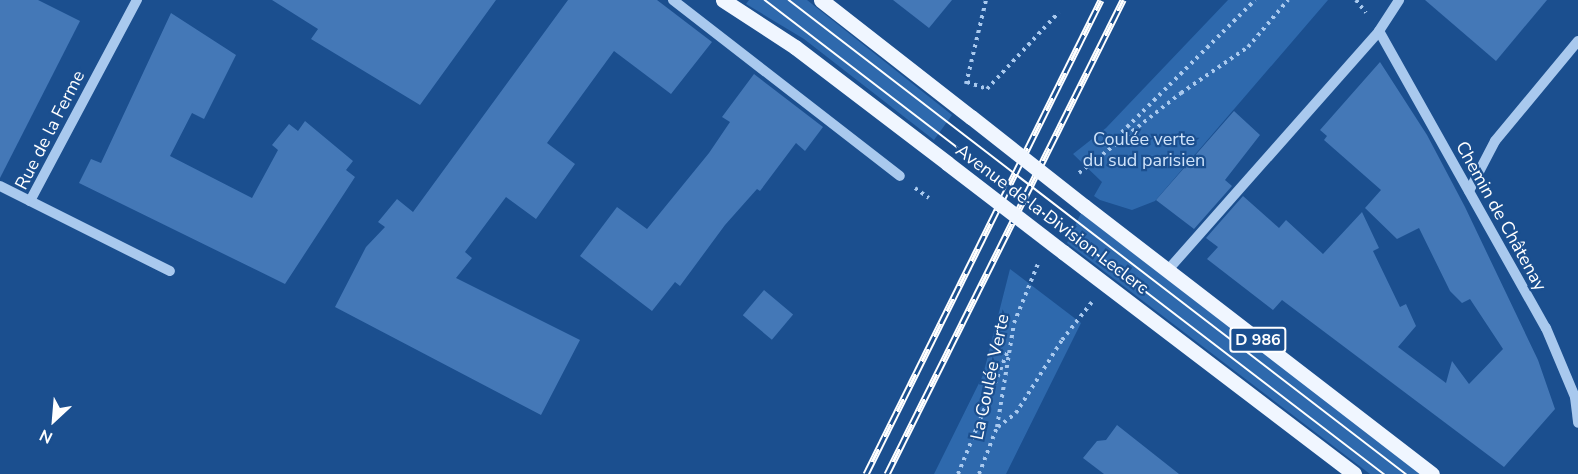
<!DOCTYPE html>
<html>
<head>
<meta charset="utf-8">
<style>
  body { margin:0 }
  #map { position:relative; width:1578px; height:474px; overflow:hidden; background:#1b4f8f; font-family:"Nunito Sans",sans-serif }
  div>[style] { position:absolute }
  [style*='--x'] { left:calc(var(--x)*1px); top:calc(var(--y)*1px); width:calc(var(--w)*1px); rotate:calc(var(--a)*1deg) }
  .green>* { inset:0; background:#2e69ad }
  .building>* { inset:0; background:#4478b7; transform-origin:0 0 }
  .path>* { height:4px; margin-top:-2px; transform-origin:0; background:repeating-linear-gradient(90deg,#a9c9ee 0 3px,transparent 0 7.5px) }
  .minor>* { height:10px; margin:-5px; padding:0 5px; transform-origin:5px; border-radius:5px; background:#a9c9ee }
  .major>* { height:15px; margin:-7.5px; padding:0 7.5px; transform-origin:7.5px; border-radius:7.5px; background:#f0f6ff }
  .tram>* { height:1.5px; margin:-0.75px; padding:0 0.75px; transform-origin:0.75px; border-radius:0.75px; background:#fff }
  .rail>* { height:7px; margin-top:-3.5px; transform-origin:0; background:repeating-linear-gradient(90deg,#1b4f8f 0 14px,#fff 0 28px); box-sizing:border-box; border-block:2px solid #fff }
  .major-bridge>* { height:15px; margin:-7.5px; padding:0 7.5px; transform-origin:7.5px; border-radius:7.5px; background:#f0f6ff }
  span { translate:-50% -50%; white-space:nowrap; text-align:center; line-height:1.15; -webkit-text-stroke:4.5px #1b4f8f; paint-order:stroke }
  .shield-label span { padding:2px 4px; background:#1b4f8f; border:2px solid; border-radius:4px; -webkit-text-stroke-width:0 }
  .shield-label { font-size:16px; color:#fff; font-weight:700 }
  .street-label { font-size:18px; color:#fff }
  .park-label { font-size:18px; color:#cfe3fa }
  .north { position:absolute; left:24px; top:390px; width:60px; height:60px; -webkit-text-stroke:4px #1b4f8f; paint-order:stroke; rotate:206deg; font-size:16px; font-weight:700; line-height:24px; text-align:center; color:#fff }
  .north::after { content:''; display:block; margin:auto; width:21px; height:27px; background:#fff; clip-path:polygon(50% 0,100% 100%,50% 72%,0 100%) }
</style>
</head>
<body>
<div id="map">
  <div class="green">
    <div style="clip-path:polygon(749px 0,807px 0,952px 115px,934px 140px,804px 39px,746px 4px)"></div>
    <div style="clip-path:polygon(1228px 0,1328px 0,1155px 201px,1132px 210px,1100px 200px,1094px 196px,1102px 182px,1073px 154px,1106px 128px)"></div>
    <div style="clip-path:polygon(1081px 213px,1421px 474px,1370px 474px,1067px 243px)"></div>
    <div style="clip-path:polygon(1010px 269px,1081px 323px,1006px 474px,934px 474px,983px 375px)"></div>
  </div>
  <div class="building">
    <div style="clip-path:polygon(0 0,38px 0,80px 21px,0 178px)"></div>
    <div style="clip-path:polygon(272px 0,496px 0,420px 105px,311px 39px,318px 29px)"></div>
    <div style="clip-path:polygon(568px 0,657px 0,712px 42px,671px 94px,614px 51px,547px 143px,575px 164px,536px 219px,506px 197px,465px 252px,472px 258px,456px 278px,580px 340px,541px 415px,335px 307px,366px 247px,385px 227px,378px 222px,397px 199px,413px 212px)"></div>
    <div style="clip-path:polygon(893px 0,952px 0,929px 28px)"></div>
    <div style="clip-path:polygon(1425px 0,1547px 0,1496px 61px)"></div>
    <div style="clip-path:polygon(171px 13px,236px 55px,204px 119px,192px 113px,170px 156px,252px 198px,278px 150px,272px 145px,289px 124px,298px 131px,305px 121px,353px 161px,346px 170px,355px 177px,285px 284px,79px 183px,91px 159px,101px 163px)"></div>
    <div style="clip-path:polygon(1380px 62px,1427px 135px,1465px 207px,1538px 360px,1555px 409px,1504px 467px,1282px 300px,1273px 310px,1207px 259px,1218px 247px,1206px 238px,1243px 196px,1279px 228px,1286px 220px,1323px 254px,1362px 212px,1379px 248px,1373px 251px,1400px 307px,1406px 304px,1416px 326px,1398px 347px,1446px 383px,1452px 361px,1469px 384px,1503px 349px,1470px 299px,1462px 303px,1450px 291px,1419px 228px,1397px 239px,1365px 208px,1381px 190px,1324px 140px,1327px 136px,1320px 130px)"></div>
    <div style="clip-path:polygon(754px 74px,823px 127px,805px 151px,796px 143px,760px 191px,757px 189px,725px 225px,680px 286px,675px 282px,652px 311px,580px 256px,617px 207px,647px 229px,709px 153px,730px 122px,722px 117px)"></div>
    <div style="clip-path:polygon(1234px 111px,1260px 135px,1225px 180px,1232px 186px,1194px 229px,1156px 200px)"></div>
    <div style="left:764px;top:290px;width:38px;height:33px;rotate:40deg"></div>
    <div style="clip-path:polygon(1117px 425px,1179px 474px,1104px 474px,1083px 458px,1097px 441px,1106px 440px)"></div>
  </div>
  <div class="path">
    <div style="--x:1356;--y:0;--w:16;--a:52"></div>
    <div style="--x:967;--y:82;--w:21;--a:19"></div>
    <div style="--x:987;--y:89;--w:105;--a:-46.9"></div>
    <div style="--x:966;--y:84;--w:86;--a:-76.6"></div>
    <div style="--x:1111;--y:143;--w:203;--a:-44.8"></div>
    <div style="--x:1079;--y:173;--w:130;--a:-38.1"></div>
    <div style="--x:1181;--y:93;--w:81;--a:-34.5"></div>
    <div style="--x:1248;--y:47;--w:62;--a:-49.6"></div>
    <div style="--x:915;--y:188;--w:17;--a:36"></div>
    <div style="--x:998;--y:427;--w:23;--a:-38"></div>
    <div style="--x:1016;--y:413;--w:86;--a:-57.8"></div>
    <div style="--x:1062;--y:340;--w:48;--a:-51.7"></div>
    <div style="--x:958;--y:474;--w:133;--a:-67.9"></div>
    <div style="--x:979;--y:474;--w:50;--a:-69"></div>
    <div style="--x:997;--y:427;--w:105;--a:-80.7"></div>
    <div style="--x:1014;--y:323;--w:67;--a:-68"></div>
  </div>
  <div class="minor">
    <div style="--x:673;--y:0;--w:287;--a:37.8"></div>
    <div style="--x:1379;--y:31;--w:341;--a:60.7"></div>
    <div style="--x:1546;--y:328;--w:75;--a:67.2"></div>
    <div style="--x:1575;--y:397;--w:26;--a:83"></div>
    <div style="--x:0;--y:186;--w:190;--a:26.6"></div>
    <div style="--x:1469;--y:191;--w:56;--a:-62.5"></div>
    <div style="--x:1495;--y:141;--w:130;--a:-50.3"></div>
    <div style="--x:30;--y:201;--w:228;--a:-62"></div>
    <div style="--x:1167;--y:271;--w:320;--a:-48.5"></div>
    <div style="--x:1379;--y:31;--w:37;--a:-57"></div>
  </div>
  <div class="major">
    <div style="--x:723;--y:0;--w:86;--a:33.1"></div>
    <div style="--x:795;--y:47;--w:191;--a:37.3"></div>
    <div style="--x:821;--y:0;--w:190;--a:38"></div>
    <div style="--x:1084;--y:206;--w:439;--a:37.6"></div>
    <div style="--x:1063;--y:252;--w:366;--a:37.3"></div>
  </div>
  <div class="tram">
    <div style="--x:765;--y:0;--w:780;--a:37.44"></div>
    <div style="--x:789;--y:0;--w:778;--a:37.53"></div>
  </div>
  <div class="rail">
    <div style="--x:866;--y:474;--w:529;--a:-63.63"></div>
    <div style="--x:887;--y:474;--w:530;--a:-63.53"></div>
  </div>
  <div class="major-bridge">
    <div style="--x:971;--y:117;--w:144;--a:38.2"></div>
    <div style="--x:947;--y:163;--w:146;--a:37.5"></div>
  </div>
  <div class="shield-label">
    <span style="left:1258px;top:340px">D 986</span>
  </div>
  <div class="street-label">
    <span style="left:50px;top:130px;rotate:-63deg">Rue de la Ferme</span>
    <span style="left:1501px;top:216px;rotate:61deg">Chemin de Châtenay</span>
    <span style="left:1052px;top:219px;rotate:37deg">Avenue de la Division Leclerc</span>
    <span style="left:990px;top:377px;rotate:-78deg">La Coulée Verte</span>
  </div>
  <div class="park-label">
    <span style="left:1144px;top:150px">Coulée verte<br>du sud parisien</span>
  </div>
  <div class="north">N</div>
</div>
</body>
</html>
